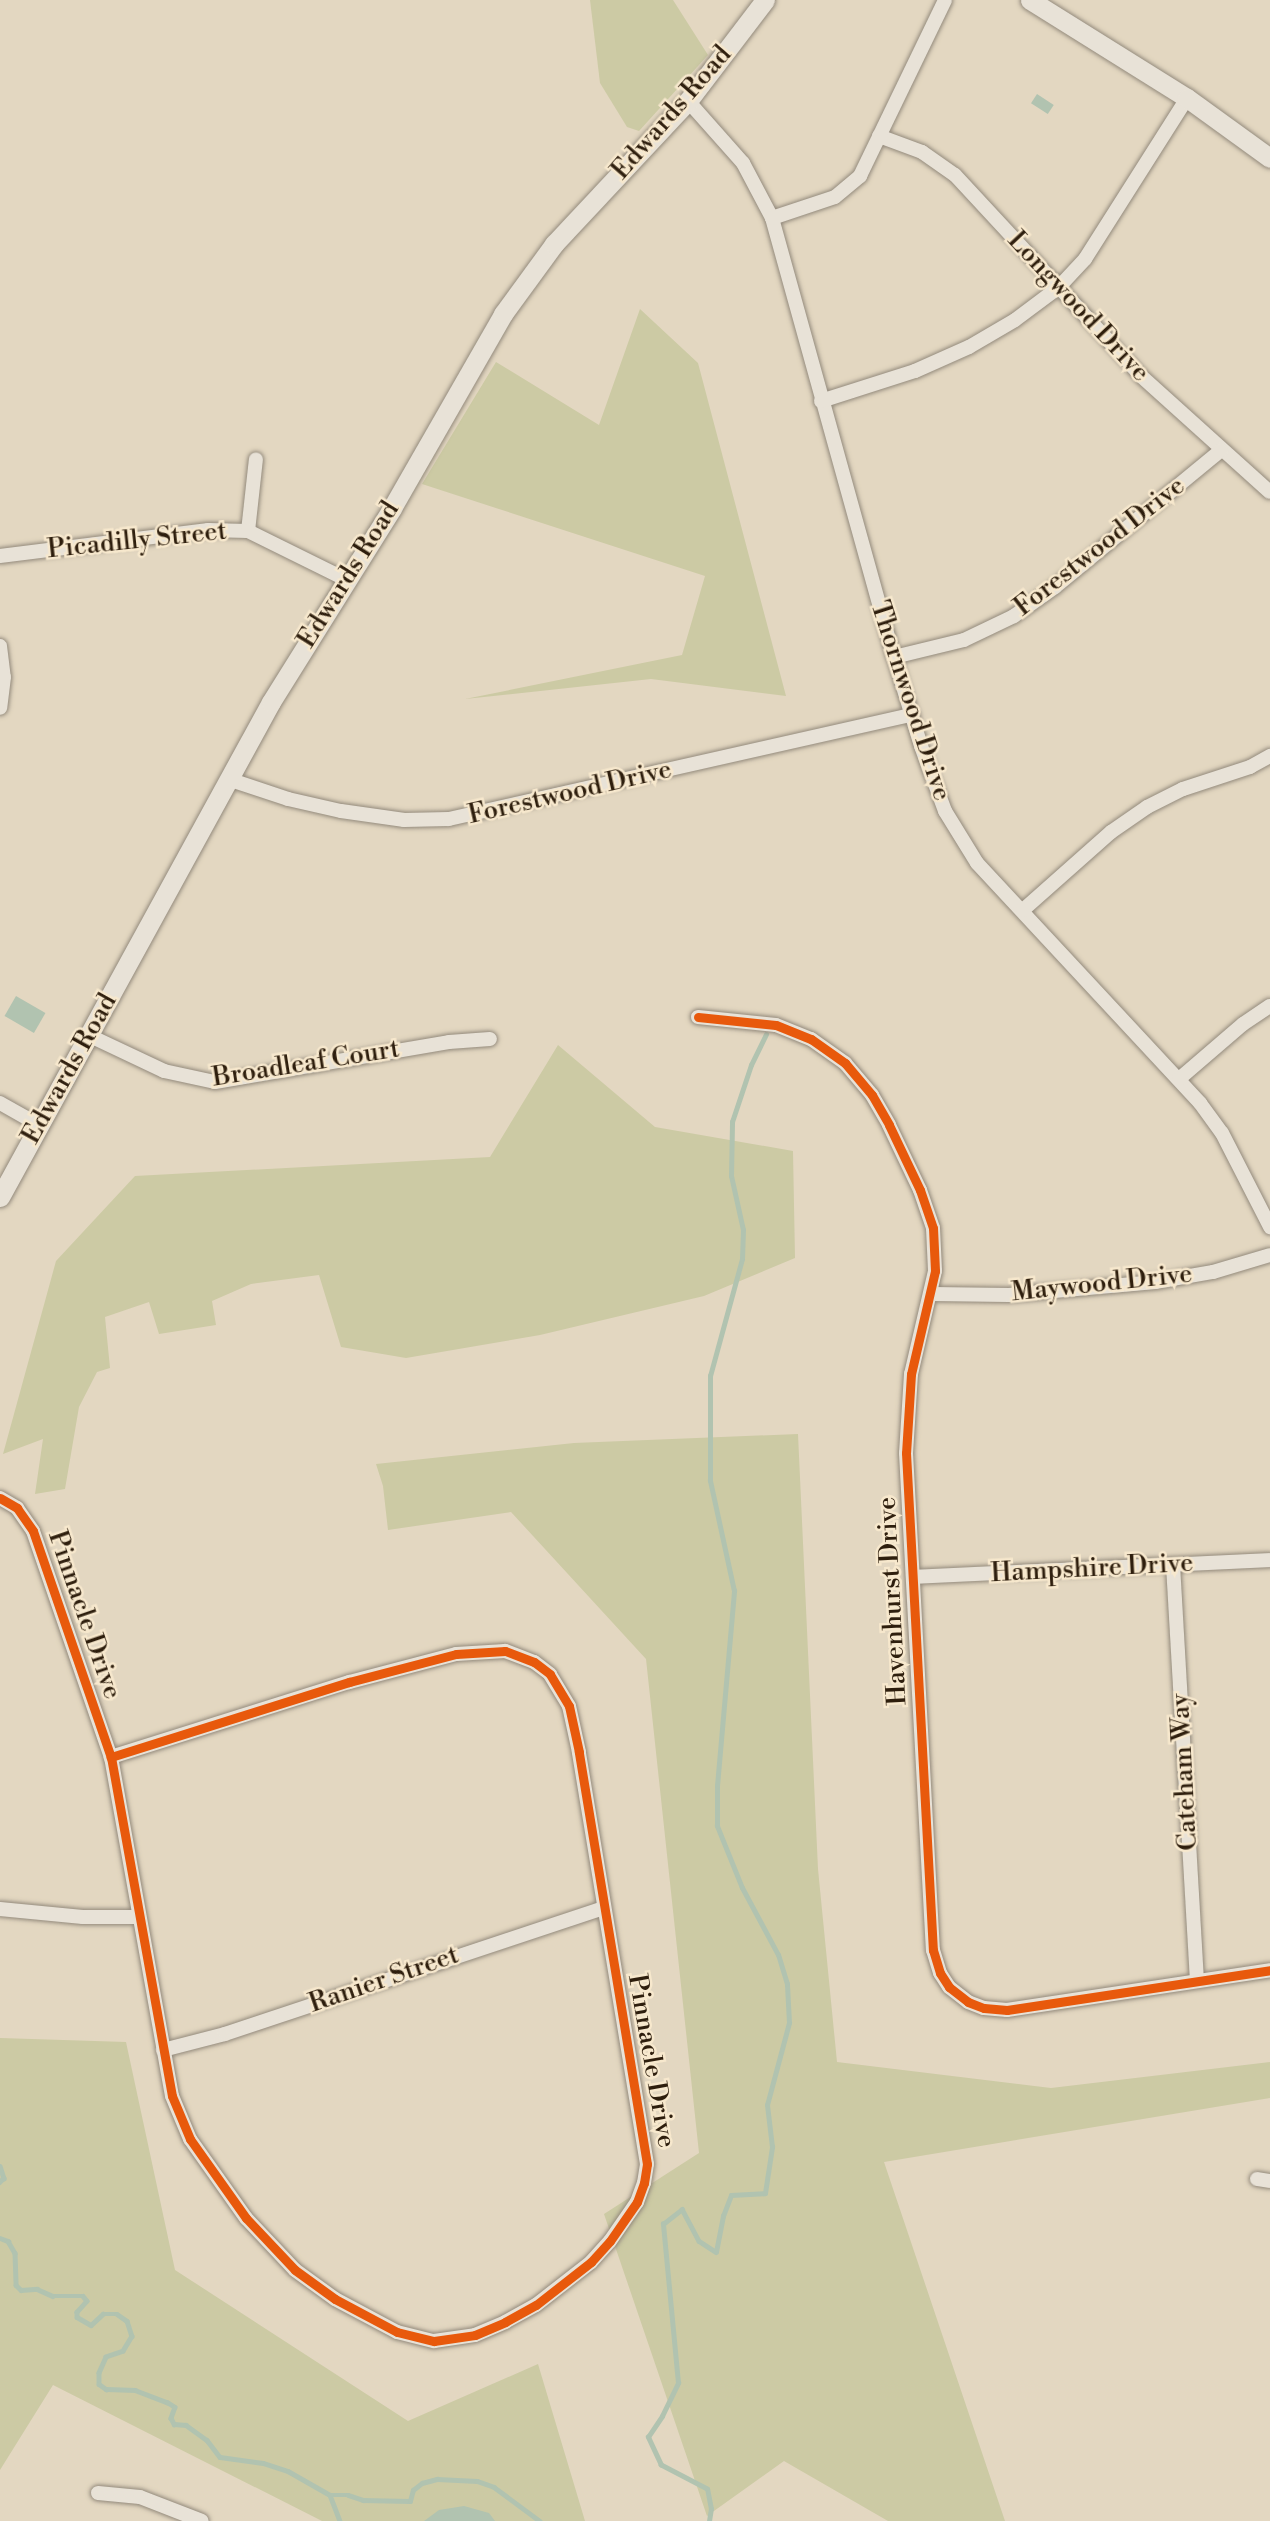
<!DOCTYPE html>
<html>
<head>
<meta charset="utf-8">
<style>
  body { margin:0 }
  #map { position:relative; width:1270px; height:2521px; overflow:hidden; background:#e3d7c1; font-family:"Libre Bodoni",serif }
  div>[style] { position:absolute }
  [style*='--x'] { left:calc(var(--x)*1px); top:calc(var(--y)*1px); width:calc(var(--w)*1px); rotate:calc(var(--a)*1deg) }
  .green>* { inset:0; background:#cccaa4 }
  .water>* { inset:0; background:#b1c3b0; transform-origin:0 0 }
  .stream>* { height:4.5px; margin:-2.25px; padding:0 2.25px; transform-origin:2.25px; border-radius:2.25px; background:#b1c3b0 }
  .roads { filter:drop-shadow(0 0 2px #938a7c) drop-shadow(0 0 2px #938a7c) }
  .street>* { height:14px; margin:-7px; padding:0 7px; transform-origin:7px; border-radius:7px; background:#e8e2d7 }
  .secondary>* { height:19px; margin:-9.5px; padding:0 9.5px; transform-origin:9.5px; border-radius:9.5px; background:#e8e2d7 }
  .cycleway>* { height:9px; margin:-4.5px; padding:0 4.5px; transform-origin:4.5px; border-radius:4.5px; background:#e8590c }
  span { translate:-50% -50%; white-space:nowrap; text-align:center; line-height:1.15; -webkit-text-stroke:5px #f7e8cd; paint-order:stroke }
  .street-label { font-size:26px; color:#2e1e0d }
</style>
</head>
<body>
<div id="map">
  <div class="green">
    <div style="clip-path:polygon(590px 0,673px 0,708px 55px,639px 131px,627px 127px,600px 83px)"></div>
    <div style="clip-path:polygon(640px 309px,698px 363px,786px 696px,651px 679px,465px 699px,682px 655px,705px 576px,422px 484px,496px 362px,599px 425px)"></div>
    <div style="clip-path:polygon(558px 1045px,655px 1127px,793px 1151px,795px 1258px,704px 1296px,540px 1335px,406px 1358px,341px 1347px,319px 1275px,251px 1284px,212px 1301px,216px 1325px,159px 1334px,149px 1302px,105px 1317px,110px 1368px,97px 1372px,79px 1407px,65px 1489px,35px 1494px,43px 1439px,3px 1454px,56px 1261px,135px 1176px,490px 1157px)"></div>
    <div style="clip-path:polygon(798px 1434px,818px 1869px,837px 2062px,1051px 2088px,1270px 2062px,1270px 2098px,884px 2162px,1005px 2521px,888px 2521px,784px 2461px,707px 2516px,604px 2214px,699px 2153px,646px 1659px,511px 1512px,388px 1530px,383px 1486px,376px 1464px,574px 1443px)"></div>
    <div style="clip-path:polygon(0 2038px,126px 2042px,175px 2270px,408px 2421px,538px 2364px,585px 2521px,322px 2521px,53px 2385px,0 2470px)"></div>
  </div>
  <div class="water">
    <div style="left:1037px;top:94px;width:20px;height:11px;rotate:33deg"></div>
    <div style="left:16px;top:996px;width:34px;height:23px;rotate:30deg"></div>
    <div style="clip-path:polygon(464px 2506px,489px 2513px,495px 2521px,424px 2521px,439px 2510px)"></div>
  </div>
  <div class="stream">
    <div style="--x:0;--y:2166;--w:13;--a:72"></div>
    <div style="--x:4;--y:2178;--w:6;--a:135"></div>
    <div style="--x:0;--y:2238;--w:9;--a:21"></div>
    <div style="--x:8;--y:2241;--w:14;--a:60"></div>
    <div style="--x:15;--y:2253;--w:32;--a:88"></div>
    <div style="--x:16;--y:2285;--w:7;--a:45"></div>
    <div style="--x:21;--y:2290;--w:16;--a:-4"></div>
    <div style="--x:37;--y:2289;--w:17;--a:24"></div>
    <div style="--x:53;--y:2296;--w:30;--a:0"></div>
    <div style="--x:83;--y:2296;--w:6;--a:51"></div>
    <div style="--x:87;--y:2301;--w:15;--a:132"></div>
    <div style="--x:77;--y:2312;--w:5;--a:90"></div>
    <div style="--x:77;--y:2317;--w:16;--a:30"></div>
    <div style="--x:91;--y:2325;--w:16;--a:-43"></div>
    <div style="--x:103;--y:2314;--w:14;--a:0"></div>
    <div style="--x:117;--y:2314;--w:12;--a:35"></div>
    <div style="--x:127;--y:2321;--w:16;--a:72"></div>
    <div style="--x:132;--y:2336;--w:17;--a:121"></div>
    <div style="--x:123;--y:2351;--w:18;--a:161"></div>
    <div style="--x:106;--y:2357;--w:17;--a:114"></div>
    <div style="--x:99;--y:2373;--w:11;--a:90"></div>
    <div style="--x:99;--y:2384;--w:9;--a:36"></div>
    <div style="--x:106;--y:2389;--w:29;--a:2"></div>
    <div style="--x:135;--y:2390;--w:34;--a:21"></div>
    <div style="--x:167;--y:2402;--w:9;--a:32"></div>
    <div style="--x:175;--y:2407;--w:12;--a:110"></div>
    <div style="--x:171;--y:2418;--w:7;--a:63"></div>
    <div style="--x:174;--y:2424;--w:12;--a:5"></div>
    <div style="--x:186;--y:2425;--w:26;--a:36"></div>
    <div style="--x:207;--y:2440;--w:21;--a:53"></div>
    <div style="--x:220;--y:2457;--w:43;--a:7.9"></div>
    <div style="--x:263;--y:2463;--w:26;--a:18"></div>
    <div style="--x:288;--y:2471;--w:48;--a:29.7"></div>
    <div style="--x:330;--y:2495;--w:18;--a:0"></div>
    <div style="--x:348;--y:2495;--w:16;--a:18"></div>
    <div style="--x:363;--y:2500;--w:47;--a:1.2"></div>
    <div style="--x:410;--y:2501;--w:11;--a:-75"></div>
    <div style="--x:413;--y:2490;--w:11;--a:-38"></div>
    <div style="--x:422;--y:2483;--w:16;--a:-15"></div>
    <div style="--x:437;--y:2479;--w:40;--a:2.9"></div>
    <div style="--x:477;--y:2481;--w:18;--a:19"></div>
    <div style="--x:494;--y:2487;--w:57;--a:36.5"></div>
    <div style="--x:330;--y:2495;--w:28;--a:69"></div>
    <div style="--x:709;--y:2521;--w:12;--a:-81"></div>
    <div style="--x:711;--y:2509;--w:20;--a:-101"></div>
    <div style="--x:707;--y:2489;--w:52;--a:-152.4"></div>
    <div style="--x:661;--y:2465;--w:31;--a:-115"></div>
    <div style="--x:648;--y:2437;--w:25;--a:-56"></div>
    <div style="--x:662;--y:2416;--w:37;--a:-64"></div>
    <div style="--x:678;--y:2383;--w:160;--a:-95.4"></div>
    <div style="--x:663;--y:2224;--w:24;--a:-38"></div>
    <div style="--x:682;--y:2209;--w:36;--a:62"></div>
    <div style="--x:699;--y:2241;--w:20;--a:33"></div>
    <div style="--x:716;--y:2252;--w:37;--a:-79"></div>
    <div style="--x:723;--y:2216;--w:22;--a:-69"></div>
    <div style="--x:731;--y:2195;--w:34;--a:-3"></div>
    <div style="--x:765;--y:2193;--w:47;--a:-81.3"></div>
    <div style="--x:772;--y:2147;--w:42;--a:-96.8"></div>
    <div style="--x:767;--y:2105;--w:85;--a:-75"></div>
    <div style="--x:789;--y:2023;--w:39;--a:-93"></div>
    <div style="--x:787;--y:1984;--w:30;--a:-107"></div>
    <div style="--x:778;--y:1955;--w:76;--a:-118.2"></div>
    <div style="--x:742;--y:1888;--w:67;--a:-112"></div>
    <div style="--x:717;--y:1826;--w:40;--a:-90"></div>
    <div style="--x:717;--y:1786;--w:196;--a:-85"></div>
    <div style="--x:734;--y:1591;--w:113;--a:-102.3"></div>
    <div style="--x:710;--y:1481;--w:105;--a:-90"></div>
    <div style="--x:710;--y:1376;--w:121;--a:-74.7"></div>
    <div style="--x:742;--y:1259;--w:29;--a:-88"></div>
    <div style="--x:743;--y:1230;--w:55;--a:-102.5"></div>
    <div style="--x:731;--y:1176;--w:54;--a:-88.9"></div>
    <div style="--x:732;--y:1122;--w:60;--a:-71.6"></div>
    <div style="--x:751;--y:1065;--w:34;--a:-64"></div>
  </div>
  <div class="roads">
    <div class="street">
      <div style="--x:688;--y:101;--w:83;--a:48.4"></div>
      <div style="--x:743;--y:163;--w:62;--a:62.2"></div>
      <div style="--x:772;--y:218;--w:456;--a:74.5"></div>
      <div style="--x:894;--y:657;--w:93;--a:73.1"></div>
      <div style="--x:921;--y:746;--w:69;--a:69.7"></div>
      <div style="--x:945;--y:811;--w:61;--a:58.4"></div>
      <div style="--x:977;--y:863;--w:328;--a:47.1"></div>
      <div style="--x:1200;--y:1103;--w:37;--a:54"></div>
      <div style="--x:1222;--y:1133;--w:106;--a:62.9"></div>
      <div style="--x:879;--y:136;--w:46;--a:20.4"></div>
      <div style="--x:922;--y:152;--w:40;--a:34.9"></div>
      <div style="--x:955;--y:175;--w:274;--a:47.2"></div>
      <div style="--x:1141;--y:376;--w:173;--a:42"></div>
      <div style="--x:772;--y:218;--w:66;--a:-18.4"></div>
      <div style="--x:835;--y:197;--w:33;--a:-40"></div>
      <div style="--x:860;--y:176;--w:195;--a:-64.2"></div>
      <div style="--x:821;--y:401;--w:99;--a:-17.7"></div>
      <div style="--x:915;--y:371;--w:59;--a:-24"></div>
      <div style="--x:969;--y:347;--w:53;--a:-30.4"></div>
      <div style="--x:1015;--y:320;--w:54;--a:-36.7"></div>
      <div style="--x:1058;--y:288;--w:40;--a:-47"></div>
      <div style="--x:1085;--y:259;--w:191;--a:-57.6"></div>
      <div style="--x:248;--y:531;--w:72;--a:-83.7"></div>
      <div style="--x:0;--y:556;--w:210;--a:-7.1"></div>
      <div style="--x:208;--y:530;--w:40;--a:1.4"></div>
      <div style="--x:248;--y:531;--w:110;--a:26.3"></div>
      <div style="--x:0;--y:646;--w:31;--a:83"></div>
      <div style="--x:4;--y:677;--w:31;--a:97"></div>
      <div style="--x:894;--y:657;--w:72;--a:-13.7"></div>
      <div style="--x:964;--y:640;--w:55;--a:-25.6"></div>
      <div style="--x:1014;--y:616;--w:50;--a:-35.3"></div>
      <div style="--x:1055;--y:587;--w:215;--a:-39.5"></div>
      <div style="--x:228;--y:779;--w:63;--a:18.4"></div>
      <div style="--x:288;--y:799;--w:54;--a:12.8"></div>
      <div style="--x:341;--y:811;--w:64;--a:8.1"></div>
      <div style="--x:404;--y:820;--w:45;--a:-1.3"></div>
      <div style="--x:449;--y:819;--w:475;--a:-12.7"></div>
      <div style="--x:1023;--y:910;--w:118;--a:-41.6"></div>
      <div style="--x:1111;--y:832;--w:44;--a:-34.8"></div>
      <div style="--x:1147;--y:807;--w:40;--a:-26.6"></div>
      <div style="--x:1183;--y:789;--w:71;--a:-18.2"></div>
      <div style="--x:1250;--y:767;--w:23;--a:-29"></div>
      <div style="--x:698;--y:1017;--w:78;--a:5.9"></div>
      <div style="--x:776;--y:1025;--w:38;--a:22"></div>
      <div style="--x:811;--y:1039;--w:42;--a:35.2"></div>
      <div style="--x:845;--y:1063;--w:42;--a:49.8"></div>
      <div style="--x:872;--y:1095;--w:34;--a:60"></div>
      <div style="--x:889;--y:1125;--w:72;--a:64.5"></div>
      <div style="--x:920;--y:1190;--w:40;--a:71.1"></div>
      <div style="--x:933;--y:1228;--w:43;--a:87.3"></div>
      <div style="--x:935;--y:1271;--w:106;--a:103.1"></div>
      <div style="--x:911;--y:1374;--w:79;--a:93.6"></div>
      <div style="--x:906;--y:1453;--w:498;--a:86.9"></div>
      <div style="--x:933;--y:1950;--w:24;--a:73"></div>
      <div style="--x:940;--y:1973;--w:17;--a:57"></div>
      <div style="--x:949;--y:1987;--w:24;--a:38"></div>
      <div style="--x:968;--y:2002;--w:17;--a:21"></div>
      <div style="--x:984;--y:2008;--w:23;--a:5"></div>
      <div style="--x:1007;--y:2010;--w:266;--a:-8.6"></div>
      <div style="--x:88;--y:1035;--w:84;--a:25.3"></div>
      <div style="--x:164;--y:1071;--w:52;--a:12.2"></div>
      <div style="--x:215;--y:1082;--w:237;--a:-9.7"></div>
      <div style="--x:449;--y:1042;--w:41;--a:-4.2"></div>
      <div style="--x:1179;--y:1079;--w:84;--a:-40.7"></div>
      <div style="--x:1243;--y:1024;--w:32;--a:-34"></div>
      <div style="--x:0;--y:1103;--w:45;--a:29.4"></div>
      <div style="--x:932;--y:1294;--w:77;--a:0.7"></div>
      <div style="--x:1009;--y:1295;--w:147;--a:-5.1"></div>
      <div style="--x:1155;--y:1282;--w:59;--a:-9.8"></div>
      <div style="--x:1213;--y:1272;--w:59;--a:-16.6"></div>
      <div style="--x:0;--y:1498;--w:20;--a:30"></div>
      <div style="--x:17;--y:1508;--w:28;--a:55"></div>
      <div style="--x:33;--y:1531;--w:239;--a:71"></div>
      <div style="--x:111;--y:1757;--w:344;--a:79.8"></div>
      <div style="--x:172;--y:2096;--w:47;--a:67.3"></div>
      <div style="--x:190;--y:2139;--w:97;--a:54.7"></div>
      <div style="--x:246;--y:2218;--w:71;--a:46.7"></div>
      <div style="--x:295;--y:2270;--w:49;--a:35.9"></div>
      <div style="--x:335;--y:2299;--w:70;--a:28"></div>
      <div style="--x:397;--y:2332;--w:38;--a:14"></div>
      <div style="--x:434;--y:2341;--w:41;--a:-8.3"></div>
      <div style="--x:475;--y:2335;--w:33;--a:-23"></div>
      <div style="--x:505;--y:2322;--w:35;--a:-29"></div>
      <div style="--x:536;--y:2305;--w:70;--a:-38"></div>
      <div style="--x:591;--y:2262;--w:28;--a:-48"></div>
      <div style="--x:610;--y:2241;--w:47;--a:-55.3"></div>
      <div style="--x:637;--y:2202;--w:20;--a:-70"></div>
      <div style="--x:644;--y:2183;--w:19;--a:-81"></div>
      <div style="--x:647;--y:2164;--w:418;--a:-99.4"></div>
      <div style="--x:579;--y:1752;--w:47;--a:-102.3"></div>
      <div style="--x:569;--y:1706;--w:37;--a:-121"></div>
      <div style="--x:550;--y:1674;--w:20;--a:-143"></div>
      <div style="--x:534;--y:1662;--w:31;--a:-159"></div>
      <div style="--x:505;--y:1651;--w:49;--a:176.5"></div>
      <div style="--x:456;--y:1654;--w:111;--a:165.3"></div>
      <div style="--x:349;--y:1682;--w:250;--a:162.5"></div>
      <div style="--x:1173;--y:1565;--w:416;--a:86.7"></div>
      <div style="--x:913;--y:1577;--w:357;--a:-2.7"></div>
      <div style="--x:0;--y:1909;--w:83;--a:5.5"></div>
      <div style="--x:83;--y:1917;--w:55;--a:0"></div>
      <div style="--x:163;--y:2050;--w:64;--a:-14.5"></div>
      <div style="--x:225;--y:2034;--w:398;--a:-18.4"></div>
      <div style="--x:1257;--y:2179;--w:13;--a:9"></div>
      <div style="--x:98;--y:2493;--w:42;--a:5.4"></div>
      <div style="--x:140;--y:2497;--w:66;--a:21.2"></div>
    </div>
    <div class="secondary">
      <div style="--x:1030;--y:0;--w:185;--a:32"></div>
      <div style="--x:1187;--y:98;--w:102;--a:35.9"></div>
      <div style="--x:0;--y:1197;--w:564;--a:-61.3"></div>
      <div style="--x:271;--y:702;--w:229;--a:-58"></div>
      <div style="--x:392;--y:508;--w:224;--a:-60.2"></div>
      <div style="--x:503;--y:314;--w:87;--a:-53.9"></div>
      <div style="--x:554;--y:244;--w:196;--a:-46.9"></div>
      <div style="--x:688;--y:101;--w:127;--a:-52.7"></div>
    </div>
  </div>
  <div class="cycleway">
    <div style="--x:698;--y:1017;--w:78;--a:5.9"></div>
    <div style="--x:776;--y:1025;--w:38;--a:22"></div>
    <div style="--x:811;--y:1039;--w:42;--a:35.2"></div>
    <div style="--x:845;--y:1063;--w:42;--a:49.8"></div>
    <div style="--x:872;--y:1095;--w:34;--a:60"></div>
    <div style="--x:889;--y:1125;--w:72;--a:64.5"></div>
    <div style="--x:920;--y:1190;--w:40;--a:71.1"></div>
    <div style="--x:933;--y:1228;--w:43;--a:87.3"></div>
    <div style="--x:935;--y:1271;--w:106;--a:103.1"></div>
    <div style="--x:911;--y:1374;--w:79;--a:93.6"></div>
    <div style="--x:906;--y:1453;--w:498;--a:86.9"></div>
    <div style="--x:933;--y:1950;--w:24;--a:73"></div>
    <div style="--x:940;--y:1973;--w:17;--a:57"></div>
    <div style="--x:949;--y:1987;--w:24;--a:38"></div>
    <div style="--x:968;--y:2002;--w:17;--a:21"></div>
    <div style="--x:984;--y:2008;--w:23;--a:5"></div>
    <div style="--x:1007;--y:2010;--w:266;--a:-8.6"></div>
    <div style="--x:0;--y:1498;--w:20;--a:30"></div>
    <div style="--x:17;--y:1508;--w:28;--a:55"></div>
    <div style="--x:33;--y:1531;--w:239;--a:71"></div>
    <div style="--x:111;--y:1757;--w:344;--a:79.8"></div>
    <div style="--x:172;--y:2096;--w:47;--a:67.3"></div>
    <div style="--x:190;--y:2139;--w:97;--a:54.7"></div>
    <div style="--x:246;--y:2218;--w:71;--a:46.7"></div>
    <div style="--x:295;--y:2270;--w:49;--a:35.9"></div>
    <div style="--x:335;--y:2299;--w:70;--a:28"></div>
    <div style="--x:397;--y:2332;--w:38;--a:14"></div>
    <div style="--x:434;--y:2341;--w:41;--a:-8.3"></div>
    <div style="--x:475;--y:2335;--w:33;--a:-23"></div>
    <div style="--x:505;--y:2322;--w:35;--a:-29"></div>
    <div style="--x:536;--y:2305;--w:70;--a:-38"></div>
    <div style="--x:591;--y:2262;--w:28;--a:-48"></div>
    <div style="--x:610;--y:2241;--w:47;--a:-55.3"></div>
    <div style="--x:637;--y:2202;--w:20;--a:-70"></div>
    <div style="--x:644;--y:2183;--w:19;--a:-81"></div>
    <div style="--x:647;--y:2164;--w:418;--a:-99.4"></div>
    <div style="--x:579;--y:1752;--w:47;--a:-102.3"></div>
    <div style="--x:569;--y:1706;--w:37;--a:-121"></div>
    <div style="--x:550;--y:1674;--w:20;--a:-143"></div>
    <div style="--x:534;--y:1662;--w:31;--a:-159"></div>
    <div style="--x:505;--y:1651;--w:49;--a:176.5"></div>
    <div style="--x:456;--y:1654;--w:111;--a:165.3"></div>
    <div style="--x:349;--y:1682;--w:250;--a:162.5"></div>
  </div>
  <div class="street-label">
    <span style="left:672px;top:113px;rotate:-49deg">Edwards Road</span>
    <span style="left:1078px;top:307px;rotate:47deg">Longwood Drive</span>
    <span style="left:137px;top:541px;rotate:-6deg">Picadilly Street</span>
    <span style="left:1100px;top:547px;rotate:-38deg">Forestwood Drive</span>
    <span style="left:349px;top:575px;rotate:-58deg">Edwards Road</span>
    <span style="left:910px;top:701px;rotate:72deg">Thornwood Drive</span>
    <span style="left:570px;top:793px;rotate:-13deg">Forestwood Drive</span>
    <span style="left:306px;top:1064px;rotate:-9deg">Broadleaf Court</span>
    <span style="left:70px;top:1069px;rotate:-61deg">Edwards Road</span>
    <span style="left:1102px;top:1284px;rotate:-6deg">Maywood Drive</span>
    <span style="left:1092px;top:1569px;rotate:-3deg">Hampshire Drive</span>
    <span style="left:893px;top:1601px;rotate:-93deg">Havenhurst Drive</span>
    <span style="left:84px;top:1615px;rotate:71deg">Pinnacle Drive</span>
    <span style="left:1185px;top:1772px;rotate:-93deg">Cateham Way</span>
    <span style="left:384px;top:1980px;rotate:-19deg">Ranier Street</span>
    <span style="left:651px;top:2061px;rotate:80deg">Pinnacle Drive</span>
  </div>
</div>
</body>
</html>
